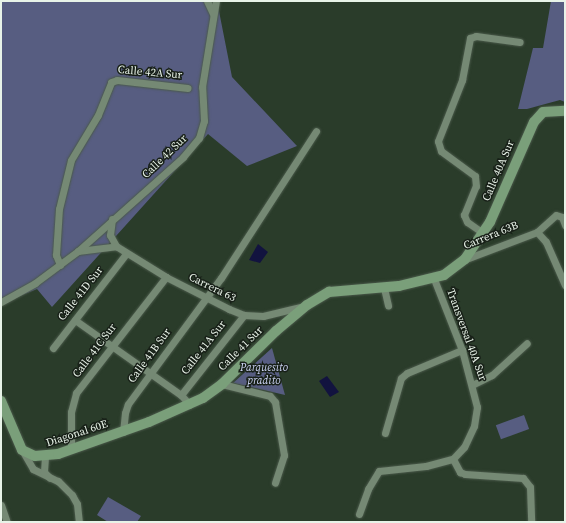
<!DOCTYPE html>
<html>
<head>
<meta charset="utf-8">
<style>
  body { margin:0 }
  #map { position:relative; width:566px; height:523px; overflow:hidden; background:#2a3c2a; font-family:"Source Serif 4",serif }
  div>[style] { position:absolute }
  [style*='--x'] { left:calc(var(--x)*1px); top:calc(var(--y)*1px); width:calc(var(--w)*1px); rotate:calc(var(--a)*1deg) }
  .green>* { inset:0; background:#575d81; transform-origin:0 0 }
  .water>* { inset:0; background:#12133f }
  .roads { filter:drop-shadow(0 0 1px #4a594a) drop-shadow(0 0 1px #4a594a) }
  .street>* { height:7px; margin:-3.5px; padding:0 3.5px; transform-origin:3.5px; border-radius:3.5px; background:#758974 }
  .secondary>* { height:10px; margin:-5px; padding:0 5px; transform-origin:5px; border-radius:5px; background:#7a9f7a }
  span { translate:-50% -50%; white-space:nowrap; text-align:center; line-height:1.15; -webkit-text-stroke:3px #182018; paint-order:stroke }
  .street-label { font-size:11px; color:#e8f3e8 }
  .park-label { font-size:11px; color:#ccd3f3; font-style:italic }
  .frame { position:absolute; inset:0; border:2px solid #e8f3e8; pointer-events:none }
</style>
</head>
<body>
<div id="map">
  <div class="green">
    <div style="clip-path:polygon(1px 1px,217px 1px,232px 77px,297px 146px,247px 166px,208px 134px,52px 307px,37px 289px,1px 304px)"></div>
    <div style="clip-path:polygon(551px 1px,565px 1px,565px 102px,560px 100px,527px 109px,518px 109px,533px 48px,543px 48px)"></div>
    <div style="clip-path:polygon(272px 348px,285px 395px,233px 383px)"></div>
    <div style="left:524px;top:415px;width:15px;height:30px;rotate:70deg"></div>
    <div style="clip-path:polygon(108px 497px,141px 516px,137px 522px,108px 522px,97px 515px)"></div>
  </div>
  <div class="water">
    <div style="clip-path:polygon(258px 244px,268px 252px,260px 263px,249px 260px)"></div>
    <div style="clip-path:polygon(327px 376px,339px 392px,330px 397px,319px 381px)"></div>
  </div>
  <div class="roads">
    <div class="street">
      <div style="--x:207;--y:1;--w:14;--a:65"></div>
      <div style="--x:112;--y:219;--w:16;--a:97"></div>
      <div style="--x:110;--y:235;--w:13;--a:61"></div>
      <div style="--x:116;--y:246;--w:59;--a:31.8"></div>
      <div style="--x:166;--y:277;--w:71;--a:26.9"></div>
      <div style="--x:229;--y:309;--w:16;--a:22"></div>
      <div style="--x:244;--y:315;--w:19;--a:3"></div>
      <div style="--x:263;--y:316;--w:42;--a:-13.7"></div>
      <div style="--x:537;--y:232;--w:13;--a:48"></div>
      <div style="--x:546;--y:242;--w:47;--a:66.2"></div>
      <div style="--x:483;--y:233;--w:19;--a:-145"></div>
      <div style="--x:467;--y:222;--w:8;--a:-113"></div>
      <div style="--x:464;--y:215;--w:31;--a:-68"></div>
      <div style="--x:476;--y:186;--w:10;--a:-96"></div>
      <div style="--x:475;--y:176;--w:42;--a:-143.7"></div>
      <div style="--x:441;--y:151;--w:10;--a:-107"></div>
      <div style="--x:438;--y:141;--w:66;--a:-68.5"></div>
      <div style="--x:462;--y:80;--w:43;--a:-79.2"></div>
      <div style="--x:470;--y:38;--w:6;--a:-18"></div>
      <div style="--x:476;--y:36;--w:44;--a:7.8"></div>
      <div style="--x:78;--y:251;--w:38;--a:-7"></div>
      <div style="--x:466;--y:259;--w:76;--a:-20.8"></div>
      <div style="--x:537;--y:232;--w:25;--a:-42"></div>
      <div style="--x:556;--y:215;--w:6;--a:18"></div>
      <div style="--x:562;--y:217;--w:9;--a:69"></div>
      <div style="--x:60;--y:265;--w:11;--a:-112"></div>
      <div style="--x:56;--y:255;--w:46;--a:-86.3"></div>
      <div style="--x:59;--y:209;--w:50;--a:-76.2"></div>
      <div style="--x:71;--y:160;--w:52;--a:-59"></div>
      <div style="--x:98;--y:115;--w:35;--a:-68"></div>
      <div style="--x:111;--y:82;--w:6;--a:-18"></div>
      <div style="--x:117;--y:80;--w:71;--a:6.4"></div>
      <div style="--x:434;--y:279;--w:76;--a:68.5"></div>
      <div style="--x:462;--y:350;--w:59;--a:75.3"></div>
      <div style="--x:477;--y:407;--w:19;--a:99"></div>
      <div style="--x:474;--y:426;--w:23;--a:115"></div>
      <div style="--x:464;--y:447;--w:16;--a:133"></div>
      <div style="--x:384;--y:288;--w:18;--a:77"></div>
      <div style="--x:1;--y:302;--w:39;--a:-29"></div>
      <div style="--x:35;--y:283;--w:54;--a:-36.7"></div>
      <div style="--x:78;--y:251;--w:141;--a:-41.8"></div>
      <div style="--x:183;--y:157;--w:25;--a:-50"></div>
      <div style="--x:199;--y:138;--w:18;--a:-74"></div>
      <div style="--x:204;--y:121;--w:34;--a:-93"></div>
      <div style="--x:202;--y:87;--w:87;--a:-80.8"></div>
      <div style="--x:75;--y:320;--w:130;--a:35.3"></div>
      <div style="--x:181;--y:395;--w:13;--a:48"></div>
      <div style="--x:53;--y:348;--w:119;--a:-52.2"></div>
      <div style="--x:222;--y:384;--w:49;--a:14"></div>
      <div style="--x:270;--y:396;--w:8;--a:50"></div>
      <div style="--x:275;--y:402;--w:54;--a:80.4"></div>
      <div style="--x:284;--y:455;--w:29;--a:108"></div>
      <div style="--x:472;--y:385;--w:22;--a:-27"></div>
      <div style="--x:492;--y:375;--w:47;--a:-42.4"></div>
      <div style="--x:181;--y:395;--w:102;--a:-51.8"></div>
      <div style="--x:123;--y:432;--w:19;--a:-84"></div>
      <div style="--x:125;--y:413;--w:9;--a:-72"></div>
      <div style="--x:128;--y:404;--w:157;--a:-53.6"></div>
      <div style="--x:221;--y:278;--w:175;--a:-57.1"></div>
      <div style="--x:385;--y:433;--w:57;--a:-73.8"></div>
      <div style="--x:401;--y:378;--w:8;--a:-40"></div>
      <div style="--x:407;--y:373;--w:60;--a:-22.7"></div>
      <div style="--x:71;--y:449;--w:37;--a:-90"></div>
      <div style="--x:71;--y:412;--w:20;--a:-75"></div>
      <div style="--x:76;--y:393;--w:147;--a:-52.2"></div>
      <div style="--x:22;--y:450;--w:22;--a:60"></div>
      <div style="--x:33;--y:469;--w:28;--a:26"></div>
      <div style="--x:58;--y:481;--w:20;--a:45"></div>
      <div style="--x:72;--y:495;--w:10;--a:61"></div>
      <div style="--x:77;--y:504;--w:18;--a:84"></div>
      <div style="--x:45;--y:457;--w:15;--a:94"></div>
      <div style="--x:44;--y:472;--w:8;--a:45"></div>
      <div style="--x:453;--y:459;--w:15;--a:62"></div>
      <div style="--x:460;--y:472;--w:5;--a:22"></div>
      <div style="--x:465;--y:474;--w:58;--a:3.9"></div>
      <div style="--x:523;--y:478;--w:11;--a:52"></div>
      <div style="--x:530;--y:487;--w:35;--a:88"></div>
      <div style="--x:1;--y:505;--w:18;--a:71"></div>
      <div style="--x:359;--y:514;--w:27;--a:-70"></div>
      <div style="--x:368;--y:489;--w:21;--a:-59"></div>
      <div style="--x:379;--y:471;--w:47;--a:-6.1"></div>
      <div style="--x:426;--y:466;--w:28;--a:-15"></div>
    </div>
    <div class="secondary">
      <div style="--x:1;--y:401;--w:53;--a:66.8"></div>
      <div style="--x:22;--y:450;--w:14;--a:25"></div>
      <div style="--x:35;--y:456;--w:23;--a:-5"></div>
      <div style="--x:58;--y:454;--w:96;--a:-19.4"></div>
      <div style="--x:149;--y:422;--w:59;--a:-24"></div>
      <div style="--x:203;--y:398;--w:24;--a:-36"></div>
      <div style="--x:222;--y:384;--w:76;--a:-44.5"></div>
      <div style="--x:276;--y:331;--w:40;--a:-40"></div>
      <div style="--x:307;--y:305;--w:26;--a:-31"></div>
      <div style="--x:329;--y:292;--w:70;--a:-4.9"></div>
      <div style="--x:399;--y:286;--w:46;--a:-13.7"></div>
      <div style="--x:444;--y:275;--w:26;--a:-37"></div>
      <div style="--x:465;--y:259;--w:45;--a:-56"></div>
      <div style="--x:490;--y:222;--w:109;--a:-66.3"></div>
      <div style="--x:534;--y:122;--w:13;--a:-48"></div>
      <div style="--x:543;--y:112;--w:22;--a:-3"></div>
    </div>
  </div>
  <div class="street-label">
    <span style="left:150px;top:73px;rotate:5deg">Calle 42A Sur</span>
    <span style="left:165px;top:157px;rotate:-44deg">Calle 42 Sur</span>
    <span style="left:499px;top:171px;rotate:-67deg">Calle 40A Sur</span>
    <span style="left:491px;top:236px;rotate:-22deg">Carrera 63B</span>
    <span style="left:212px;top:288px;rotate:26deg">Carrera 63</span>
    <span style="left:81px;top:294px;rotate:-52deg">Calle 41D Sur</span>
    <span style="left:466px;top:335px;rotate:70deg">Transversal 40A Sur</span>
    <span style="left:204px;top:348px;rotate:-52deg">Calle 41A Sur</span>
    <span style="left:241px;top:349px;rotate:-45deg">Calle 41 Sur</span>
    <span style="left:95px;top:351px;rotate:-53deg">Calle 41C Sur</span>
    <span style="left:150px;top:356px;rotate:-54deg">Calle 41B Sur</span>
    <span style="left:77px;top:434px;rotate:-18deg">Diagonal 60E</span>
  </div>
  <div class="park-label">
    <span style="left:264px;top:375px">Parquesito<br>pradito</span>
  </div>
  <div class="frame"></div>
</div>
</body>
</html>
